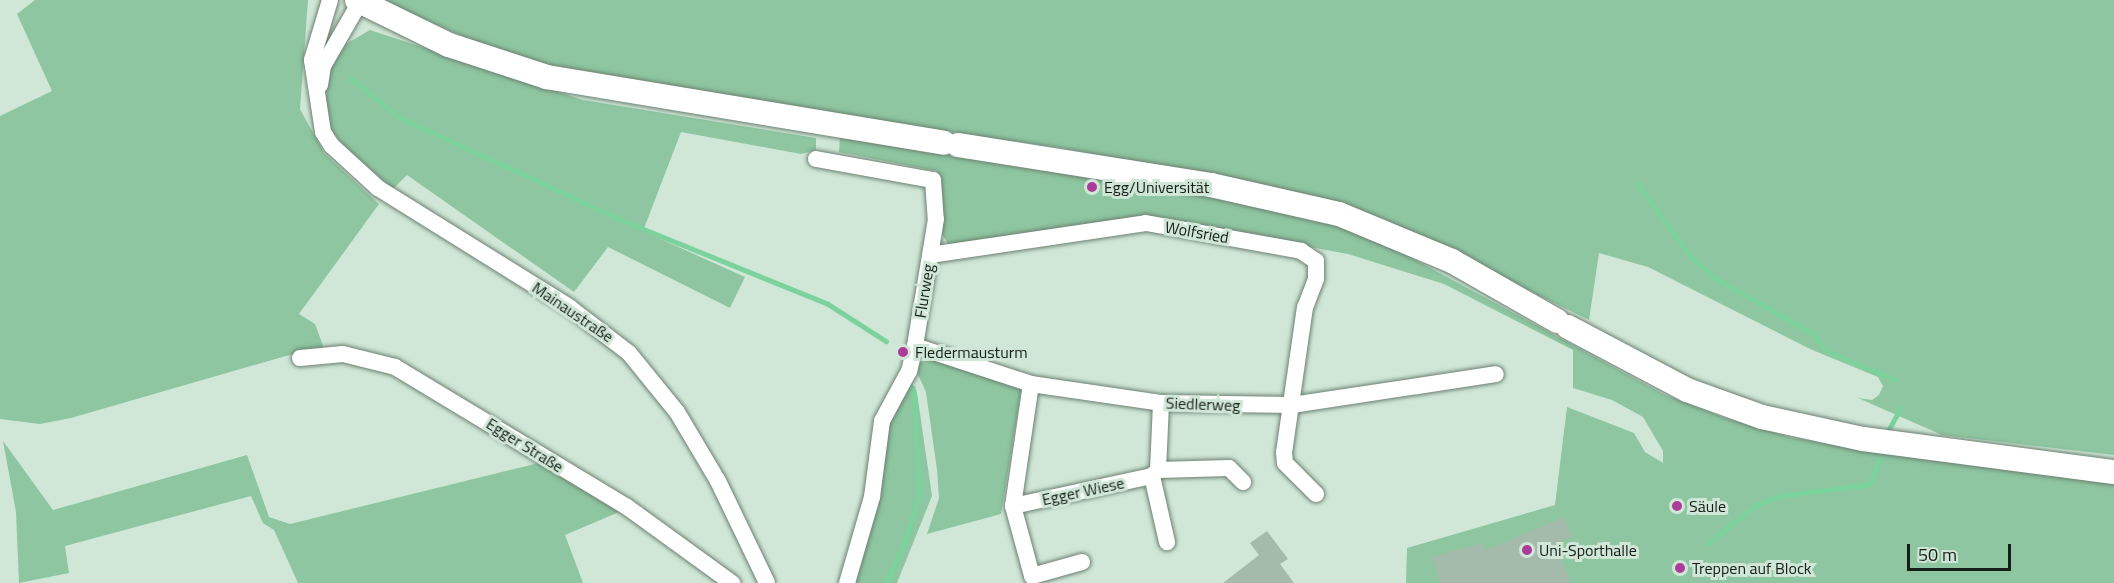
<!DOCTYPE html>
<html>
<head>
<meta charset="utf-8">
<style>
  body { margin:0 }
  #map { position:relative; width:2114px; height:583px; overflow:hidden; background:#d0e7d7; font-family:"Titillium Web",sans-serif }
  div>[style] { position:absolute }
  [style*='--x'] { left:calc(var(--x)*1px); top:calc(var(--y)*1px); width:calc(var(--w)*1px); rotate:calc(var(--a)*1deg) }
  .green>* { inset:0; background:#8ec6a1 }
  .stream>* { height:4.5px; margin:-2.25px; padding:0 2.25px; transform-origin:2.25px; border-radius:2.25px; background:#7cd29c }
  .building>* { inset:0; background:#a4baaa }
  .roads { filter:drop-shadow(0 0 2px #6c8072) drop-shadow(0 0 2px #6c8072) }
  .minor>* { height:16px; margin:-8px; padding:0 8px; transform-origin:8px; border-radius:8px; background:#fff }
  .secondary>* { height:24px; margin:-12px; padding:0 12px; transform-origin:12px; border-radius:12px; background:#fff }
  .dots>* { width:16px; height:16px; translate:-50% -50%; box-sizing:border-box; border:3px solid #d0e7d7; border-radius:50% }
  span { translate:-50% -50%; white-space:nowrap; text-align:center; line-height:1.15; -webkit-text-stroke:6px #d0e7d7; paint-order:stroke }
  .poi-label { font-size:16px; color:#161e18 }
  .left { translate:0 -50%; text-align:left }
  .street-label { font-size:16px; color:#161e18 }
  .scale { position:absolute; left:1907px; top:544px; width:104px; height:27px; box-sizing:border-box; border:3px solid #161e18; border-top:0; padding-left:8px; font-size:18px; line-height:21px; white-space:nowrap; color:#161e18; -webkit-text-stroke:4px #d0e7d7; paint-order:stroke }
</style>
</head>
<body>
<div id="map">
  <div class="green">
    <div style="clip-path:polygon(35px 0,308px 0,300px 109px,324px 153px,379px 204px,299px 314px,315px 324px,325px 351px,296px 353px,71px 418px,40px 424px,0 419px,0 116px,52px 91px,17px 14px)"></div>
    <div style="clip-path:polygon(381px 0,2114px 0,2114px 455px,1942px 435px,1858px 398px,1872px 400px,1879px 395px,1883px 386px,1878px 377px,1810px 349px,1648px 267px,1599px 253px,1589px 320px,1384px 219px,1253px 182px,1061px 148px,606px 81px,505px 55px)"></div>
    <div style="clip-path:polygon(370px 30px,583px 100px,816px 138px,816px 150px,801px 154px,681px 132px,643px 231px,745px 277px,730px 308px,608px 247px,574px 292px,407px 175px,393px 189px,343px 145px,326px 123px,327px 73px,346px 44px)"></div>
    <div style="clip-path:polygon(840px 135px,1288px 209px,1384px 243px,1665px 395px,1725px 418px,1789px 437px,1856px 449px,2114px 483px,2114px 583px,1406px 583px,1407px 548px,1555px 505px,1567px 407px,1634px 433px,1645px 452px,1663px 463px,1663px 451px,1643px 417px,1612px 400px,1573px 388px,1573px 350px,1444px 284px,1348px 254px,1150px 218px,949px 245px,940px 231px,937px 171px,839px 152px)"></div>
    <div style="clip-path:polygon(930px 357px,1022px 385px,1001px 514px,927px 534px,939px 498px,937px 470px,926px 392px,914px 366px)"></div>
    <div style="clip-path:polygon(905px 386px,915px 386px,917px 393px,932px 496px,897px 583px,856px 583px,887px 423px)"></div>
    <div style="clip-path:polygon(3px 441px,53px 510px,247px 455px,269px 517px,290px 524px,539px 463px,619px 512px,565px 535px,583px 583px,298px 583px,274px 530px,263px 523px,251px 496px,65px 546px,69px 573px,19px 583px,16px 512px)"></div>
  </div>
  <div class="stream">
    <div style="--x:351;--y:78;--w:62;--a:39.1"></div>
    <div style="--x:399;--y:117;--w:248;--a:24.8"></div>
    <div style="--x:624;--y:221;--w:220;--a:22.1"></div>
    <div style="--x:828;--y:304;--w:69;--a:32.5"></div>
    <div style="--x:1637;--y:183;--w:92;--a:53.9"></div>
    <div style="--x:1691;--y:257;--w:32;--a:41"></div>
    <div style="--x:1715;--y:278;--w:112;--a:29.6"></div>
    <div style="--x:1812;--y:333;--w:23;--a:50"></div>
    <div style="--x:1827;--y:351;--w:75;--a:22.8"></div>
    <div style="--x:1889;--y:429;--w:23;--a:-61"></div>
    <div style="--x:1708;--y:543;--w:60;--a:-38.2"></div>
    <div style="--x:1755;--y:506;--w:27;--a:-22"></div>
    <div style="--x:1780;--y:496;--w:92;--a:-7.5"></div>
    <div style="--x:1871;--y:484;--w:26;--a:-72"></div>
    <div style="--x:886;--y:583;--w:48;--a:-65.6"></div>
    <div style="--x:906;--y:539;--w:47;--a:-73.9"></div>
    <div style="--x:919;--y:494;--w:99;--a:-92.9"></div>
    <div style="--x:914;--y:395;--w:13;--a:-113"></div>
  </div>
  <div class="building">
    <div style="clip-path:polygon(1564px 517px,1572px 537px,1555px 544px,1571px 583px,1441px 583px,1431px 557px,1483px 543px,1486px 550px)"></div>
    <div style="clip-path:polygon(1267px 531px,1288px 559px,1280px 564px,1294px 583px,1223px 583px,1259px 555px,1250px 543px)"></div>
  </div>
  <div class="roads">
    <div class="minor">
      <div style="--x:330;--y:0;--w:63;--a:106.7"></div>
      <div style="--x:312;--y:60;--w:73;--a:81.3"></div>
      <div style="--x:323;--y:132;--w:15;--a:58"></div>
      <div style="--x:331;--y:145;--w:64;--a:42.5"></div>
      <div style="--x:378;--y:188;--w:225;--a:31.9"></div>
      <div style="--x:569;--y:307;--w:76;--a:37.5"></div>
      <div style="--x:629;--y:353;--w:76;--a:50.9"></div>
      <div style="--x:677;--y:412;--w:80;--a:59.3"></div>
      <div style="--x:718;--y:481;--w:113;--a:64.3"></div>
      <div style="--x:320;--y:85;--w:19;--a:-81"></div>
      <div style="--x:323;--y:66;--w:74;--a:-60"></div>
      <div style="--x:816;--y:159;--w:119;--a:10.2"></div>
      <div style="--x:933;--y:180;--w:39;--a:86"></div>
      <div style="--x:936;--y:219;--w:129;--a:99.4"></div>
      <div style="--x:915;--y:346;--w:26;--a:103"></div>
      <div style="--x:909;--y:371;--w:57;--a:118.4"></div>
      <div style="--x:882;--y:421;--w:77;--a:97.5"></div>
      <div style="--x:872;--y:497;--w:90;--a:106.2"></div>
      <div style="--x:930;--y:255;--w:218;--a:-8.4"></div>
      <div style="--x:1146;--y:223;--w:158;--a:10.2"></div>
      <div style="--x:1301;--y:251;--w:18;--a:34"></div>
      <div style="--x:1316;--y:261;--w:18;--a:90"></div>
      <div style="--x:1316;--y:279;--w:30;--a:111"></div>
      <div style="--x:1305;--y:307;--w:147;--a:98.2"></div>
      <div style="--x:1284;--y:452;--w:11;--a:85"></div>
      <div style="--x:1285;--y:463;--w:44;--a:45"></div>
      <div style="--x:915;--y:346;--w:122;--a:18.1"></div>
      <div style="--x:1031;--y:384;--w:131;--a:8.3"></div>
      <div style="--x:1161;--y:403;--w:131;--a:0.9"></div>
      <div style="--x:1292;--y:405;--w:206;--a:-8.6"></div>
      <div style="--x:300;--y:358;--w:43;--a:-5.3"></div>
      <div style="--x:343;--y:354;--w:54;--a:14"></div>
      <div style="--x:395;--y:367;--w:271;--a:31.1"></div>
      <div style="--x:627;--y:507;--w:130;--a:35.9"></div>
      <div style="--x:1031;--y:384;--w:123;--a:98.4"></div>
      <div style="--x:1013;--y:506;--w:142;--a:-12.2"></div>
      <div style="--x:1152;--y:476;--w:8;--a:-45"></div>
      <div style="--x:1158;--y:470;--w:71;--a:-1.6"></div>
      <div style="--x:1229;--y:468;--w:20;--a:45"></div>
      <div style="--x:1158;--y:470;--w:67;--a:-87.4"></div>
      <div style="--x:1152;--y:476;--w:68;--a:77.2"></div>
      <div style="--x:1013;--y:506;--w:73;--a:74.8"></div>
      <div style="--x:1032;--y:576;--w:52;--a:-15.6"></div>
    </div>
    <div class="secondary">
      <div style="--x:357;--y:0;--w:102;--a:26.1"></div>
      <div style="--x:449;--y:45;--w:103;--a:18.1"></div>
      <div style="--x:547;--y:77;--w:402;--a:9.4"></div>
      <div style="--x:958;--y:145;--w:256;--a:9"></div>
      <div style="--x:1211;--y:185;--w:131;--a:12.8"></div>
      <div style="--x:1339;--y:214;--w:122;--a:22.6"></div>
      <div style="--x:1452;--y:261;--w:121;--a:29.7"></div>
      <div style="--x:1568;--y:327;--w:135;--a:27.9"></div>
      <div style="--x:1687;--y:390;--w:80;--a:19.8"></div>
      <div style="--x:1762;--y:417;--w:103;--a:12.3"></div>
      <div style="--x:1863;--y:439;--w:253;--a:7.5"></div>
    </div>
  </div>
  <div class="dots">
    <div style="left:1092px;top:187px;background:#ac3c99"></div>
    <div style="left:903px;top:352px;background:#ac3c99"></div>
    <div style="left:1677px;top:506px;background:#ac3c99"></div>
    <div style="left:1527px;top:550px;background:#ac3c99"></div>
    <div style="left:1680px;top:568px;background:#ac3c99"></div>
  </div>
  <div class="poi-label">
    <span class="left" style="left:1104px;top:187px">Egg/Universität</span>
    <span class="left" style="left:915px;top:352px">Fledermausturm</span>
    <span class="left" style="left:1689px;top:506px">Säule</span>
    <span class="left" style="left:1539px;top:550px">Uni-Sporthalle</span>
    <span class="left" style="left:1692px;top:568px">Treppen auf Block</span>
  </div>
  <div class="street-label">
    <span style="left:1197px;top:232px;rotate:10deg">Wolfsried</span>
    <span style="left:924px;top:291px;rotate:-81deg">Flurweg</span>
    <span style="left:573px;top:312px;rotate:34deg">Mainaustraße</span>
    <span style="left:1203px;top:404px;rotate:2deg">Siedlerweg</span>
    <span style="left:525px;top:445px;rotate:32deg">Egger Straße</span>
    <span style="left:1083px;top:491px;rotate:-12deg">Egger Wiese</span>
  </div>
  <div class="scale">50 m</div>
</div>
</body>
</html>
